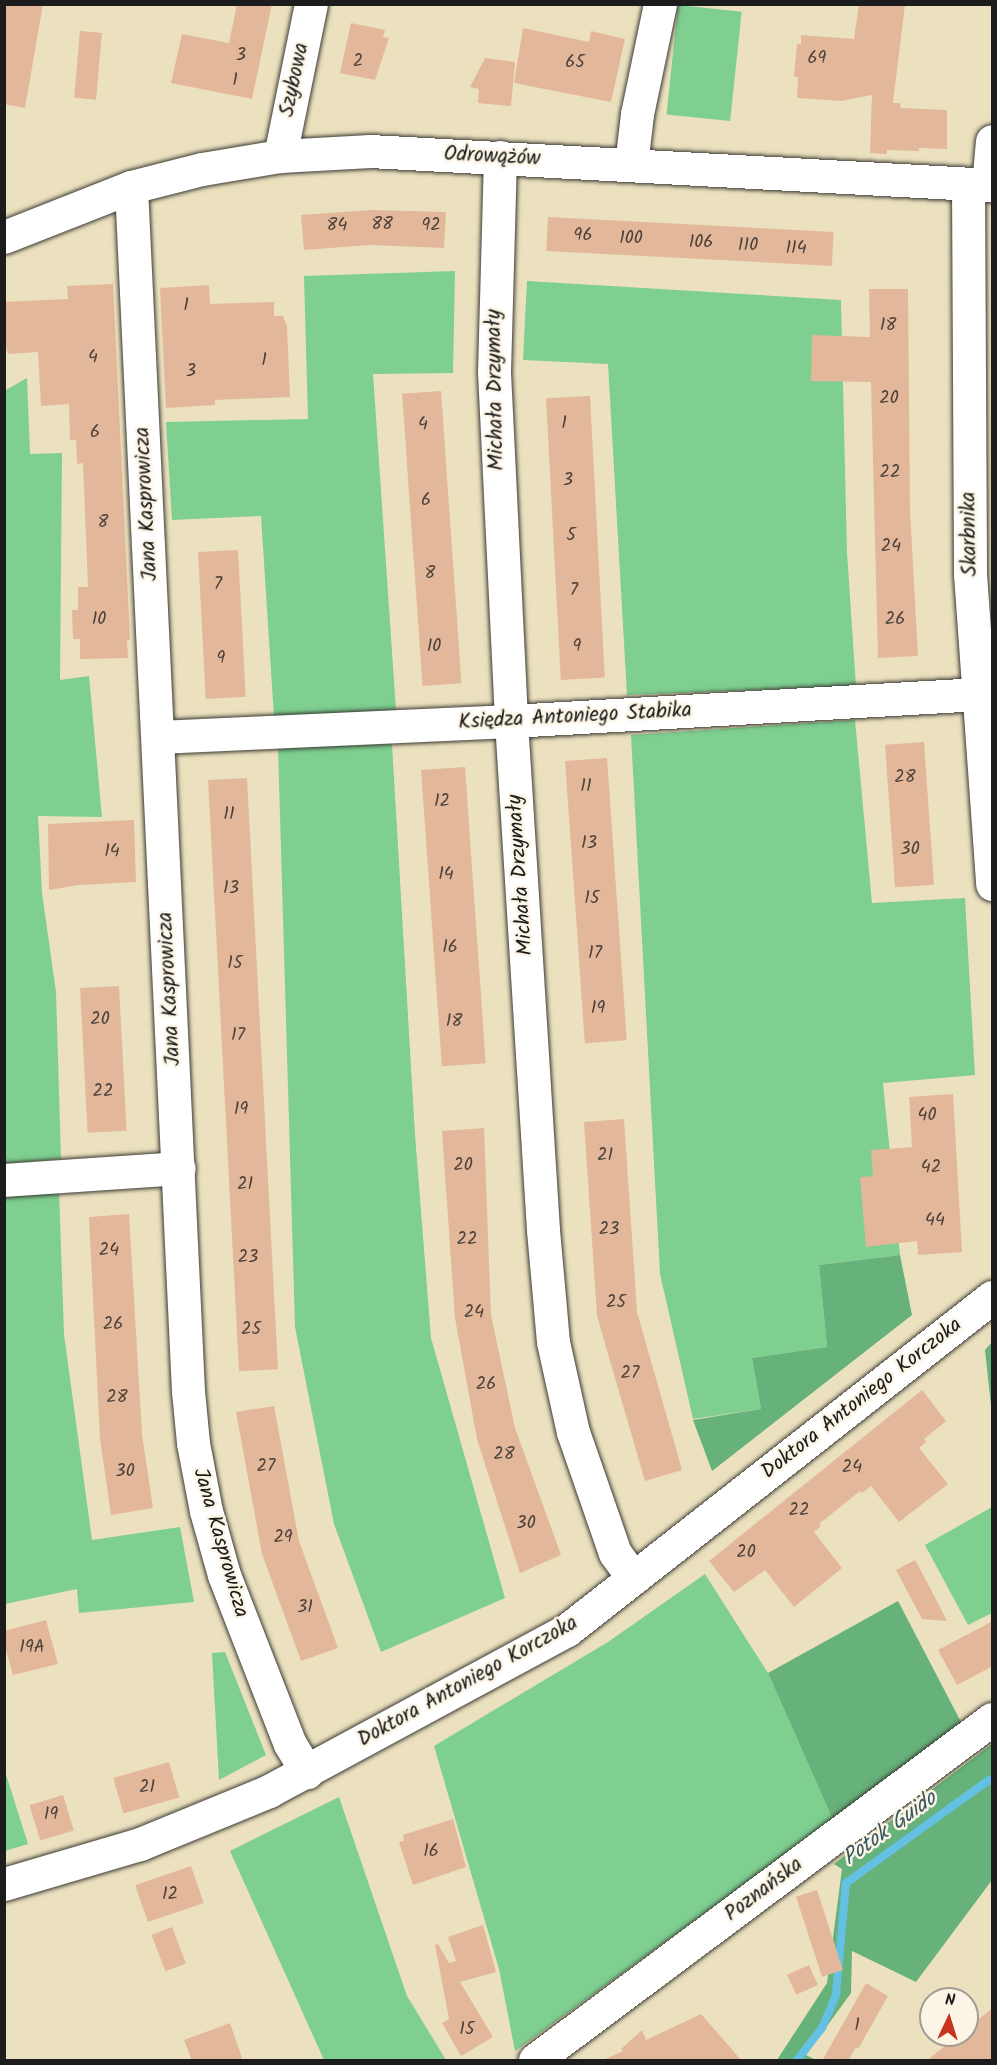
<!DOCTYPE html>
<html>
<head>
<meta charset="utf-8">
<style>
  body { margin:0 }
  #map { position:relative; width:997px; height:2065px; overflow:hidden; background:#ece1bf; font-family:Kalam,sans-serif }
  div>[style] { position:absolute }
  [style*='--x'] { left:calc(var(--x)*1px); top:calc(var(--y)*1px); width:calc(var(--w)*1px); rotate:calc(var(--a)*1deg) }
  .green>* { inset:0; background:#7ecf90; transform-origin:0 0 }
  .forest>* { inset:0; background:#66b27a }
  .stream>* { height:8px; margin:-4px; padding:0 4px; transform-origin:4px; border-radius:4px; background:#65c1e3 }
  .building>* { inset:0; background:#e3b79a; transform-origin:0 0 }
  .roads { filter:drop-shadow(0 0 2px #3b3a34) drop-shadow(0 0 2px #3b3a34) }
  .minor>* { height:33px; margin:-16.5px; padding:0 16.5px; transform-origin:16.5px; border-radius:16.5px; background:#fff }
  span { translate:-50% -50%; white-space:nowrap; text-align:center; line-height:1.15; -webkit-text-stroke:5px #fcf5e5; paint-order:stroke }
  .number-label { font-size:18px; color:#4e433c }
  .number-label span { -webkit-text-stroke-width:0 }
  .street-label { font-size:21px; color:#1c1c1c }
  .water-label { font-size:22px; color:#365662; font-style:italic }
  .frame { position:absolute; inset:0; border:6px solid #1c1c1c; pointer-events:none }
  .north { position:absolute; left:919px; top:1987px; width:60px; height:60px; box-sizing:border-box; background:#fcf5e5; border:2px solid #a29e95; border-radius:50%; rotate:4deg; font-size:16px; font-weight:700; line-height:24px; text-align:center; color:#1c1c1c }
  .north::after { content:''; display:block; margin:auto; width:21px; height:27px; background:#c8321e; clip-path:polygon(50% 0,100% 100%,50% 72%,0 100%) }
</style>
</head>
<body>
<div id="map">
  <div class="green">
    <div style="left:678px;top:5px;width:64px;height:110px;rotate:6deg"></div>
    <div style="clip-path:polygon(455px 271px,453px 373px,373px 374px,396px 710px,274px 717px,261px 516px,172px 520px,166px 422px,308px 419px,304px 276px)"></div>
    <div style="clip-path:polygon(527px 281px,841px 300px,847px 553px,856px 686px,627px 695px,608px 364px,523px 360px)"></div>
    <div style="clip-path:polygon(27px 378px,30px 454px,62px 453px,60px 680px,89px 676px,102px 817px,38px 816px,42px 893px,56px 992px,61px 1159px,5px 1164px,4px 391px)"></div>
    <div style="clip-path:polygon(855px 720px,872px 903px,965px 898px,975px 1075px,883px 1083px,900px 1255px,819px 1265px,827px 1347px,752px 1358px,761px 1409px,693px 1419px,660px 1274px,631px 735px)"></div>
    <div style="clip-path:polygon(392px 744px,415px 1135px,431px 1338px,505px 1598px,381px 1652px,334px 1524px,295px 1327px,278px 748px)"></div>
    <div style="clip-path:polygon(59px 1190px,64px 1334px,92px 1540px,180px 1527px,194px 1602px,79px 1613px,77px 1589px,5px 1604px,4px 1197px)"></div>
    <div style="clip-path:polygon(992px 1507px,992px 1613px,968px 1625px,925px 1545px)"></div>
    <div style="clip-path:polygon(705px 1574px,768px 1673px,833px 1820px,515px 2051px,499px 1969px,434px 1746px,608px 1642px)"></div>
    <div style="clip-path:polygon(225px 1652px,266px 1755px,219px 1780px,212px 1653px)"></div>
    <div style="clip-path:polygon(4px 1768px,28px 1844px,5px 1851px,4px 1851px)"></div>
    <div style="clip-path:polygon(339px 1797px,407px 1996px,446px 2060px,324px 2060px,230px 1851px)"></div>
  </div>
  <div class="forest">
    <div style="clip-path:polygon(900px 1255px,912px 1315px,712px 1471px,693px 1420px,761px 1409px,752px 1358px,827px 1347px,819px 1265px)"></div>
    <div style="clip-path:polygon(992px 1342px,992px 1415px,985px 1350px)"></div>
    <div style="clip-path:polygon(898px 1601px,961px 1722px,833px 1820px,768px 1673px)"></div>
    <div style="clip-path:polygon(992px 1744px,992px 1880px,916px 1982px,852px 1951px,851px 1993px,806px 2055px,816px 2060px,777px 2060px,827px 1983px,842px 1869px,834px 1864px)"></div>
  </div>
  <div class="stream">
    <div style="--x:797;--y:2060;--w:41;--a:-52"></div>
    <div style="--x:822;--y:2028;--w:36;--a:-67"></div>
    <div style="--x:836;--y:1995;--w:112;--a:-84.9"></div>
    <div style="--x:846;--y:1883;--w:176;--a:-35.8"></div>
    <div style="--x:989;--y:1780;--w:4;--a:34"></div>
  </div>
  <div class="building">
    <div style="clip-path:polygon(4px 4px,43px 4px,25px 108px,4px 104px)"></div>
    <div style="clip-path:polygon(237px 4px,272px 4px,252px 99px,171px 83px,182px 34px,229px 43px)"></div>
    <div style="clip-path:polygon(859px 4px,905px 4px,893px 103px,900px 103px,901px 108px,947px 110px,947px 149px,919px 148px,919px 151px,887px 150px,887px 154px,870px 153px,872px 95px,841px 101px,797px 98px,798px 77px,794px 77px,797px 44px,801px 44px,801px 35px,854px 39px)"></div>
    <div style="clip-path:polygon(351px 23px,385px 30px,383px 37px,389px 38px,375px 80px,340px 73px)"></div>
    <div style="clip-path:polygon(523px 28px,589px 42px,591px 31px,625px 39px,611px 102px,514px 83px)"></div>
    <div style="left:80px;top:31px;width:22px;height:67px;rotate:5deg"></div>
    <div style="clip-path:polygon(485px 58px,515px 62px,511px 106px,478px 103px,479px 89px,470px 87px)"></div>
    <div style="clip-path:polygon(372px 210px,446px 212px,444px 248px,369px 245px,304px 250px,301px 215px)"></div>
    <div style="left:548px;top:217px;width:286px;height:34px;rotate:3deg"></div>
    <div style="clip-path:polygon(113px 284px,130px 640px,127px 640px,128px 658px,80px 659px,80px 639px,73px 639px,72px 610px,78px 610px,78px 587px,88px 587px,83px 463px,77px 464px,76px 440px,70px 440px,69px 404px,41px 406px,38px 352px,8px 354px,4px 340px,4px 302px,68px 299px,67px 286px)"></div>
    <div style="clip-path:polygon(209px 285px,210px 304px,274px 302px,274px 316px,283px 316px,287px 327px,290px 397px,215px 400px,215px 405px,166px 408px,160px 288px)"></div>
    <div style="clip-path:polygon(869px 289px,908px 289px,910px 510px,918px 656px,878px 658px,871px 382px,811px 381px,812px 335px,870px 337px)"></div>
    <div style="left:441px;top:391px;width:293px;height:39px;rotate:86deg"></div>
    <div style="left:590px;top:396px;width:282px;height:44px;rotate:87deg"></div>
    <div style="left:238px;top:550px;width:147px;height:40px;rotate:87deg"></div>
    <div style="left:924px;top:742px;width:143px;height:39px;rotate:86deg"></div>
    <div style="left:607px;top:758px;width:283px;height:42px;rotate:86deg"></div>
    <div style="left:465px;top:767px;width:297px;height:44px;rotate:86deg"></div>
    <div style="left:247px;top:778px;width:592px;height:39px;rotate:87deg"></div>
    <div style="clip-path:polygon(134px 820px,136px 882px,79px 885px,49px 890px,48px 824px)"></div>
    <div style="left:119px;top:986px;width:145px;height:39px;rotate:87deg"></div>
    <div style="clip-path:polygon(953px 1094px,962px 1252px,918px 1255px,917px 1241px,866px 1247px,860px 1177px,873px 1176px,871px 1150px,912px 1147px,909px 1097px)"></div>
    <div style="clip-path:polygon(624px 1119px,637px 1312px,682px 1470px,645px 1481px,597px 1316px,584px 1122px)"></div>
    <div style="clip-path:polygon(484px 1128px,491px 1315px,515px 1428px,561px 1555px,520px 1573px,477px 1439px,455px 1318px,442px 1131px)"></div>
    <div style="clip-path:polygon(129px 1214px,142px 1434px,153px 1508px,111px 1515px,100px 1439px,89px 1217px)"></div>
    <div style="clip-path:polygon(922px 1390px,946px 1421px,924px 1439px,926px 1442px,919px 1448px,948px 1484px,899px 1522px,871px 1486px,862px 1493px,860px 1491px,819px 1524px,821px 1526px,814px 1532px,842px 1568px,794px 1607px,765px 1570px,734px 1592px,709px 1561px)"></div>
    <div style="clip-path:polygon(274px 1406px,299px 1541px,338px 1648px,301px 1661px,262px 1554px,236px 1412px)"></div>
    <div style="clip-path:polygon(915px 1560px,928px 1584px,947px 1621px,922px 1619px,896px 1570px)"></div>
    <div style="clip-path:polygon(46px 1620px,58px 1664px,13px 1675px,4px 1643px,4px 1631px)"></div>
    <div style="clip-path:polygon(993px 1621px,993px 1666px,957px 1685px,938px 1650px)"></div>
    <div style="left:169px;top:1762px;width:37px;height:58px;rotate:74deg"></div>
    <div style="left:63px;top:1795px;width:37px;height:35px;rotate:73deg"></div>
    <div style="clip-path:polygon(453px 1819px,466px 1867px,413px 1885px,399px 1842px,404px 1841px,403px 1835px)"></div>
    <div style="left:191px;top:1866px;width:39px;height:59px;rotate:71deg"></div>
    <div style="left:817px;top:1890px;width:84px;height:22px;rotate:72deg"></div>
    <div style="clip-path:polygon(483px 1925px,496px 1972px,460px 1982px,493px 2037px,461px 2056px,442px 2023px,449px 2019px,435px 1945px,438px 1944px,449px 1963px,456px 1961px,448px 1937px)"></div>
    <div style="left:172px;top:1927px;width:39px;height:22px;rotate:69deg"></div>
    <div style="left:809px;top:1965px;width:22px;height:24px;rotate:66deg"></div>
    <div style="clip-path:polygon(866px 1983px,888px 1996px,858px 2049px,856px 2047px,848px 2061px,822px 2061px)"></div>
    <div style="clip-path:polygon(993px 2008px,993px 2061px,926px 2061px,959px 2035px,967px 2035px,967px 2028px)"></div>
    <div style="clip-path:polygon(701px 2014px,742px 2061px,601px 2061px,623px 2051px,621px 2049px,642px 2030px,646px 2040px)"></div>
    <div style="clip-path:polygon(230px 2023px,243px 2061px,192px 2061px,184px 2040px)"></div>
  </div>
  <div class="roads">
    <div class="minor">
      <div style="--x:280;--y:156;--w:155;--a:-78.5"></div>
      <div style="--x:500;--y:157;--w:215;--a:91.6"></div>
      <div style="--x:494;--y:372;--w:349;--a:87.2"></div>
      <div style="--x:511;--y:721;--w:510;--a:86.4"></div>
      <div style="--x:543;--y:1230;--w:112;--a:84.9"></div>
      <div style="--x:553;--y:1342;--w:92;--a:77.5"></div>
      <div style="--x:573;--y:1432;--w:128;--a:70.9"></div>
      <div style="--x:615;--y:1553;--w:31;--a:54"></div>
      <div style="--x:631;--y:165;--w:51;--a:-83.3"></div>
      <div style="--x:637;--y:114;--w:112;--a:-78.2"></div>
      <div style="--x:968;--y:184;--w:390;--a:89.7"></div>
      <div style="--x:970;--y:574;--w:311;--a:85.9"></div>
      <div style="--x:988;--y:185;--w:44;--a:-84.8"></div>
      <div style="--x:131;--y:187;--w:1205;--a:87.29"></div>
      <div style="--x:188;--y:1391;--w:52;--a:84.5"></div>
      <div style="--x:193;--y:1443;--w:69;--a:79.2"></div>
      <div style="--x:206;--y:1511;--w:66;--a:74.3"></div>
      <div style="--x:224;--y:1575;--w:181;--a:68.7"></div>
      <div style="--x:290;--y:1744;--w:33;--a:59"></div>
      <div style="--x:4;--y:237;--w:136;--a:-21.5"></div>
      <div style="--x:131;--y:187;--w:73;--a:-14.2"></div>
      <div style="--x:202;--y:169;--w:79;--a:-9.5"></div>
      <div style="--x:280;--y:156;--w:90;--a:-3.2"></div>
      <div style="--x:370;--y:151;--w:623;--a:3.13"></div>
      <div style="--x:158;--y:737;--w:353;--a:-2.6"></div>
      <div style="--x:511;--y:721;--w:482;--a:-3.3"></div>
      <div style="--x:4;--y:1180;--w:175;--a:-3.9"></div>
      <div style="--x:4;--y:1884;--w:142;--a:-16.4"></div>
      <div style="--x:140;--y:1844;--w:139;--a:-22.3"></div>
      <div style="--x:269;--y:1791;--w:339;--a:-28.4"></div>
      <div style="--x:567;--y:1630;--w:540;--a:-38.08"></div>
      <div style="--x:535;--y:2060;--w:570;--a:-36.73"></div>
    </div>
  </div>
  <div class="number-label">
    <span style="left:241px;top:56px">3</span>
    <span style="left:817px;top:59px">69</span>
    <span style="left:358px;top:62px">2</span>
    <span style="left:575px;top:63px">65</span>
    <span style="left:235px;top:81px">1</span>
    <span style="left:382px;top:225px">88</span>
    <span style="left:337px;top:226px">84</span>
    <span style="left:431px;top:226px">92</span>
    <span style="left:583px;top:236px">96</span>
    <span style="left:631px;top:239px">100</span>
    <span style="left:701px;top:243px">106</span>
    <span style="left:748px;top:246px">110</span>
    <span style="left:796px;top:249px">114</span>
    <span style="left:186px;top:306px">1</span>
    <span style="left:888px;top:326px">18</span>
    <span style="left:93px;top:358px">4</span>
    <span style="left:264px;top:361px">1</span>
    <span style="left:191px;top:372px">3</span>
    <span style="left:889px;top:399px">20</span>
    <span style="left:564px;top:424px">1</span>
    <span style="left:423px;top:425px">4</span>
    <span style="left:95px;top:433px">6</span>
    <span style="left:890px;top:473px">22</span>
    <span style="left:568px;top:481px">3</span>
    <span style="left:426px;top:501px">6</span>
    <span style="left:103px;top:523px">8</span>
    <span style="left:571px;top:536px">5</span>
    <span style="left:891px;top:547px">24</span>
    <span style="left:430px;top:574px">8</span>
    <span style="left:218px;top:585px">7</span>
    <span style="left:574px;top:591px">7</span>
    <span style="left:99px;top:620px">10</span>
    <span style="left:895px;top:620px">26</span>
    <span style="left:434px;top:647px">10</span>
    <span style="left:577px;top:647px">9</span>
    <span style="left:221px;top:659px">9</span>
    <span style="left:905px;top:778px">28</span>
    <span style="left:586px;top:787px">11</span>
    <span style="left:442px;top:802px">12</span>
    <span style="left:229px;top:815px">11</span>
    <span style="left:589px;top:844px">13</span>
    <span style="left:910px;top:850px">30</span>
    <span style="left:112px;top:852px">14</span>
    <span style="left:446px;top:875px">14</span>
    <span style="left:231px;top:889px">13</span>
    <span style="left:592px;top:899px">15</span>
    <span style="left:450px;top:948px">16</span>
    <span style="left:595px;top:954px">17</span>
    <span style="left:235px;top:964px">15</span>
    <span style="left:598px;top:1009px">19</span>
    <span style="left:100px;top:1020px">20</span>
    <span style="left:454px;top:1022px">18</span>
    <span style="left:238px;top:1036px">17</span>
    <span style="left:103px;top:1092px">22</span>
    <span style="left:241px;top:1110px">19</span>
    <span style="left:927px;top:1116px">40</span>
    <span style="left:605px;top:1156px">21</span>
    <span style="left:463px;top:1166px">20</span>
    <span style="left:931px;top:1168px">42</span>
    <span style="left:245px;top:1185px">21</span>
    <span style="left:935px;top:1221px">44</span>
    <span style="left:609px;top:1230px">23</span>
    <span style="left:467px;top:1240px">22</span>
    <span style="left:109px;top:1251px">24</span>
    <span style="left:248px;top:1258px">23</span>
    <span style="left:616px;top:1303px">25</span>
    <span style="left:474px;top:1313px">24</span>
    <span style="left:113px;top:1325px">26</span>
    <span style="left:251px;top:1330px">25</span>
    <span style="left:630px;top:1374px">27</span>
    <span style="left:486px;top:1385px">26</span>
    <span style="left:117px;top:1398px">28</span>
    <span style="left:504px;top:1455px">28</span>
    <span style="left:266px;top:1467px">27</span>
    <span style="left:852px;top:1468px">24</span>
    <span style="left:125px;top:1472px">30</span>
    <span style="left:799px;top:1511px">22</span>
    <span style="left:526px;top:1524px">30</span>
    <span style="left:283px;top:1538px">29</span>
    <span style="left:746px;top:1553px">20</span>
    <span style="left:305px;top:1608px">31</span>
    <span style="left:32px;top:1648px">19A</span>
    <span style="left:147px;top:1788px">21</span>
    <span style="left:51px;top:1815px">19</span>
    <span style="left:431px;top:1852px">16</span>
    <span style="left:170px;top:1895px">12</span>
    <span style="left:857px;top:2026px">1</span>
    <span style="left:467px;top:2030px">15</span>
  </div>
  <div class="street-label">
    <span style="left:295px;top:80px;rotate:-78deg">Szybowa</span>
    <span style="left:492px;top:157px;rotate:3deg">Odrowążów</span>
    <span style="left:496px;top:390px;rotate:-91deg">Michała Drzymały</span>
    <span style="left:147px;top:504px;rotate:-93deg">Jana Kasprowicza</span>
    <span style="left:970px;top:534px;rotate:-91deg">Skarbnika</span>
    <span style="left:575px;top:717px;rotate:-3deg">Księdza Antoniego Stabika</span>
    <span style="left:521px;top:875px;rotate:-94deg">Michała Drzymały</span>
    <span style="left:170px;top:989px;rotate:-93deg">Jana Kasprowicza</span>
    <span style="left:862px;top:1399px;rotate:-38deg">Doktora Antoniego Korczoka</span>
    <span style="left:220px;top:1543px;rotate:74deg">Jana Kasprowicza</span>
    <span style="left:468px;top:1682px;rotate:-29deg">Doktora Antoniego Korczoka</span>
    <span style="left:764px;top:1890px;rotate:-37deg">Poznańska</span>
  </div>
  <div class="water-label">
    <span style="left:890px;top:1829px;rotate:-36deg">Potok Guido</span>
  </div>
  <div class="frame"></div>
  <div class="north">N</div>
</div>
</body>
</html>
